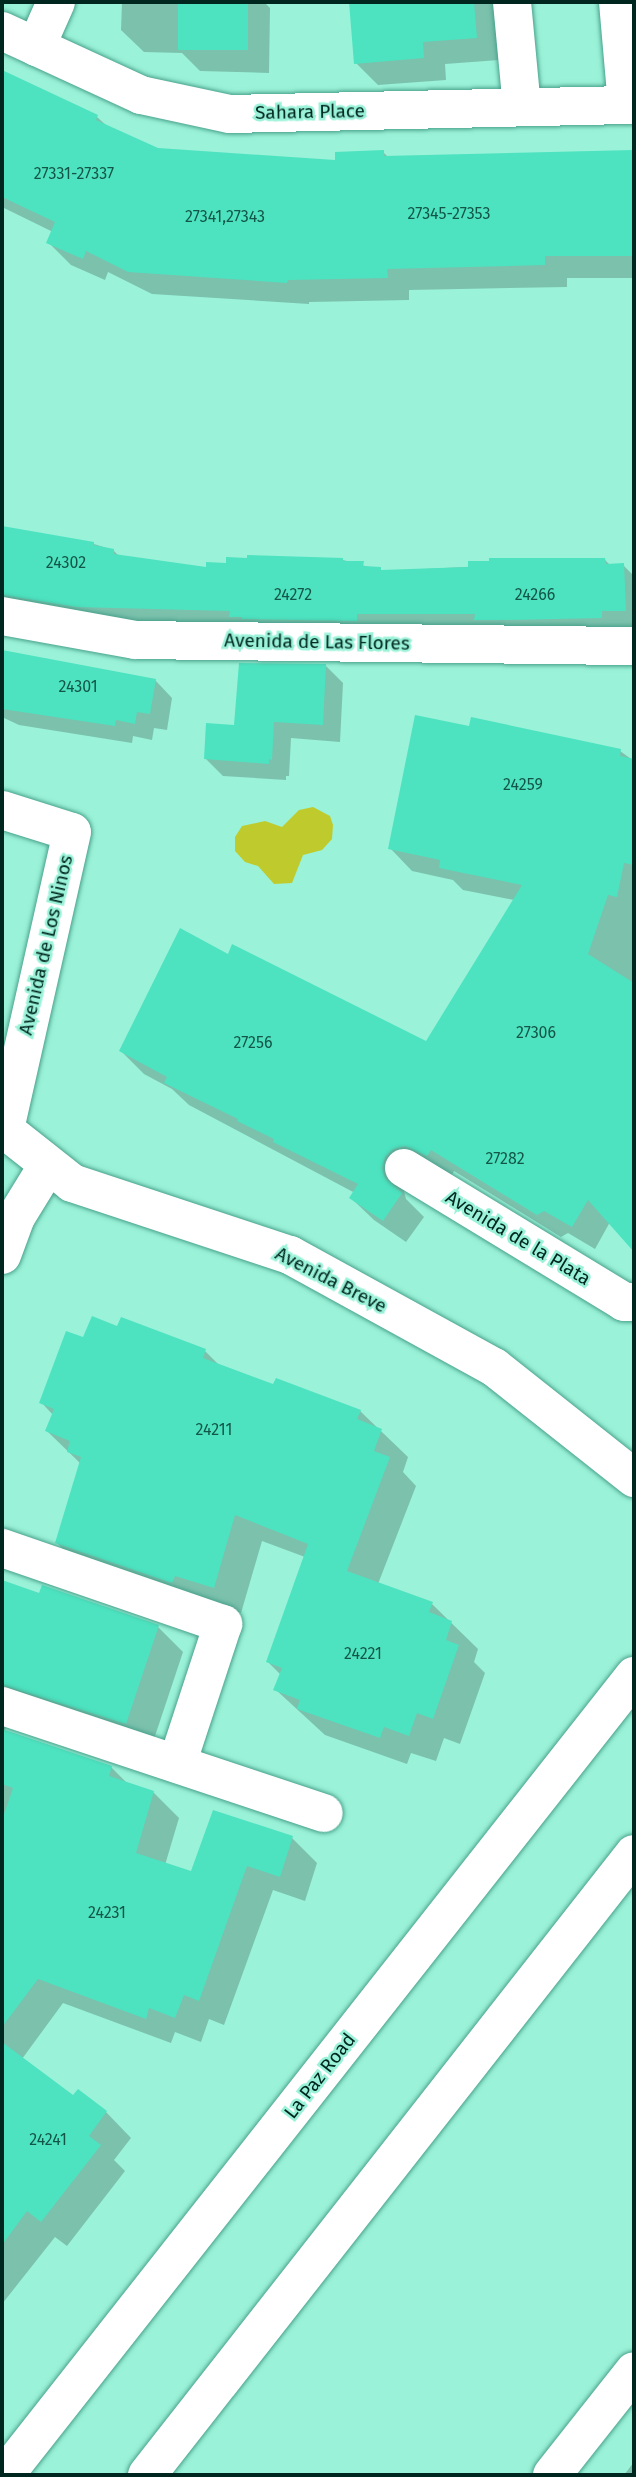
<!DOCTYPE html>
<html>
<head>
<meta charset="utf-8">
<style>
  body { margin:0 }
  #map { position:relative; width:636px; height:2477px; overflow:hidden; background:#9af2d8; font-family:"Fira Sans",sans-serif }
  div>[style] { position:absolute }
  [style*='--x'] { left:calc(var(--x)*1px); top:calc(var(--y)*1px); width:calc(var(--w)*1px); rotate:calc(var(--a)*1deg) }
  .water>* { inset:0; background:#bfcb2d }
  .shadow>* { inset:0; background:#0003 }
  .building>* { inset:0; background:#4de3c0; transform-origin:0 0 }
  .roads { filter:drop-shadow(0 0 2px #49a18b) drop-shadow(0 0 2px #49a18b) }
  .minor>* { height:38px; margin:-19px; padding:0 19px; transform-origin:19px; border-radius:19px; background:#fff }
  .major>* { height:38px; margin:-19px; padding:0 19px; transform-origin:19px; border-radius:19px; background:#fff }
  span { translate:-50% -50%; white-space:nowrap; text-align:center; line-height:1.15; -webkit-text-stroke:5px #9af2d8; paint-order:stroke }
  .number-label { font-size:16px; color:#135647 }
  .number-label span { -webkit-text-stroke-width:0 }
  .street-label { font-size:19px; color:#00271f }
  .frame { position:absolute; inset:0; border:4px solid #00271f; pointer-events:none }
</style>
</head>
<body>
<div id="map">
  <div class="water">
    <div style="clip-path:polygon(313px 807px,330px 816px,333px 825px,332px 839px,322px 850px,303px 855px,292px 883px,274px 884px,258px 866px,245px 862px,235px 851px,235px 837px,242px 826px,265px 821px,282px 827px,299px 810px)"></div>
  </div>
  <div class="shadow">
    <div style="clip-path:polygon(122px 2px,264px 2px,270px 8px,269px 73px,200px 71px,182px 53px,144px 52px,121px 30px)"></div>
    <div style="clip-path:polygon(350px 2px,493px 2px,499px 60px,445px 64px,446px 80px,378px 85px,356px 63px)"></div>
    <div style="clip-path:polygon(2px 75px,97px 117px,108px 127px,157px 150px,337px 162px,383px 152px,388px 157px,634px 152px,634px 278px,567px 278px,567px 287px,409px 290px,409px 300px,309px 302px,309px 304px,152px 294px,108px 272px,105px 280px,71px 265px,48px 242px,53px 232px,2px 207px)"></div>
    <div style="clip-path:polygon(2px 529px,94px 544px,113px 550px,119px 556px,208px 569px,343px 560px,384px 571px,605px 560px,610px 565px,623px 565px,634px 576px,634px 628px,2px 621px)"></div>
    <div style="clip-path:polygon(2px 652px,155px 680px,172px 698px,167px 730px,154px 728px,152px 740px,133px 736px,132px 743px,19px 725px,2px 717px)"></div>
    <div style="clip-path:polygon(326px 666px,343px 683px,340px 742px,291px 738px,289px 776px,286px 776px,286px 780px,223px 776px,206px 759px,236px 727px)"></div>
    <div style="clip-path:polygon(470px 728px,620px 751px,634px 761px,634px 1249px,610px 1222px,595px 1249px,568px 1233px,561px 1237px,454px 1171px,450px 1178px,404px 1191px,406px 1199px,424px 1217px,406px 1242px,374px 1220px,351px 1198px,355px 1193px,189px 1105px,172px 1089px,144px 1074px,121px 1051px,228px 956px,426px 1043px,514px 900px,463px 890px,453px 880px,412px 871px,390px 848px)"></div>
    <div style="clip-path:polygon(118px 1328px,205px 1351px,221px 1367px,274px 1386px,360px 1411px,408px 1457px,403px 1472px,416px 1486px,378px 1584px,432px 1604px,478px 1649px,474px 1662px,485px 1673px,460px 1744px,444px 1738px,436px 1761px,411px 1753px,407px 1764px,325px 1735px,275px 1689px,281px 1675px,268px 1662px,305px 1557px,262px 1541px,241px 1613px,83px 1569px,57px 1543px,81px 1464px,47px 1431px,53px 1415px,41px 1402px,84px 1340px)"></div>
    <div style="clip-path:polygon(3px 1583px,158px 1627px,183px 1652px,151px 1748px,6px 1724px,5px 1732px,111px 1767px,128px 1784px,153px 1792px,179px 1818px,165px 1865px,192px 1874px,292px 1838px,317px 1863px,305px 1901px,273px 1890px,224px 2025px,209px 2019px,201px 2042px,175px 2032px,171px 2043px,63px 2003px,22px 2059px,73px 2098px,78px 2091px,106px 2112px,131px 2138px,114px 2160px,125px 2171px,67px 2246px,55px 2237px,2px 2304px)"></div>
    <div style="clip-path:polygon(634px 2462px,634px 2475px,624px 2475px)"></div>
  </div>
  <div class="building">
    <div style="left:178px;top:2px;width:70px;height:48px"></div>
    <div style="clip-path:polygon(349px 2px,474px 2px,477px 38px,423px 42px,424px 58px,354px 64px)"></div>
    <div style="clip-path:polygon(2px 70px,98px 115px,96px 120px,158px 148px,335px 160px,335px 152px,384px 150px,384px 156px,634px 150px,634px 256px,545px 256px,545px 265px,387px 269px,388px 278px,288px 280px,287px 283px,128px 272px,86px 251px,83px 259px,46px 243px,55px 222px,2px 197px)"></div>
    <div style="clip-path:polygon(2px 526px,94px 542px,94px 545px,114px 549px,114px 554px,206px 567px,206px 562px,226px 563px,226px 557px,247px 558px,247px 555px,343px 558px,343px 561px,364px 561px,363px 566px,381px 567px,381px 570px,468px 567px,468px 561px,489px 561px,489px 558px,605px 558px,606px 564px,624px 563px,626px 611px,602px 611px,602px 618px,502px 620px,474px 620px,475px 614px,357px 614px,357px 621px,242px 619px,242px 617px,229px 617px,230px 611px,76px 607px,2px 595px)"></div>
    <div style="clip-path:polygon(2px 650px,156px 679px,150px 714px,137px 712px,135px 724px,116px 720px,115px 726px,2px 709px)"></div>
    <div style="clip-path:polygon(239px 663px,326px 664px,323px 725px,274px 722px,272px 760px,269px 759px,269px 764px,204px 759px,206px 723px,234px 725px)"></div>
    <div style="clip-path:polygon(415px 715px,469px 726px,471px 717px,621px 749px,620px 756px,634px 759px,634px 865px,624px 863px,617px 897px,608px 895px,588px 954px,634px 983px,634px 1252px,588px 1200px,572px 1227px,544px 1211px,537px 1215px,431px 1150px,427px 1156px,405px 1146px,393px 1149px,385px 1157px,382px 1168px,385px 1178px,402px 1193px,383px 1221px,349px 1198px,358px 1184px,273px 1142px,274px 1139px,237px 1121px,238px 1119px,164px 1083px,167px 1077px,119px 1051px,180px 928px,228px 954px,232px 944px,426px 1041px,522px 885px,439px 868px,440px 860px,388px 849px)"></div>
    <div style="clip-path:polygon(92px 1316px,117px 1326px,121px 1317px,206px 1349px,203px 1358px,273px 1384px,276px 1378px,361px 1410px,357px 1419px,382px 1429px,374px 1451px,390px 1457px,347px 1571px,433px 1602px,429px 1612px,452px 1621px,446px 1640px,459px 1645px,433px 1719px,417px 1713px,409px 1736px,384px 1727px,380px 1738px,297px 1709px,300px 1700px,273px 1690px,282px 1668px,266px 1662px,308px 1544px,235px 1515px,214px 1588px,175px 1576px,172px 1583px,55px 1543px,81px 1457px,67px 1452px,70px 1441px,45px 1431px,54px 1409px,39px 1403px,66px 1331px,83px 1337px)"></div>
    <div style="clip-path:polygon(2px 1580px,39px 1593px,42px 1585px,159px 1625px,126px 1724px,2px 1685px)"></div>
    <div style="clip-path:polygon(2px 1729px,112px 1766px,109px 1776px,154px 1791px,136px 1853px,191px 1871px,213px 1810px,293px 1836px,280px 1877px,247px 1866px,199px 2001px,184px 1995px,175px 2018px,149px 2008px,146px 2019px,38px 1979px,2px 2027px,2px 1820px,13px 1788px,2px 1784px)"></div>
    <div style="clip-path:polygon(2px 2042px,73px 2095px,78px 2089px,107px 2111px,89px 2136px,101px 2145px,41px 2222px,27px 2211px,2px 2245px)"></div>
  </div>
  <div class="roads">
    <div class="minor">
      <div style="--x:512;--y:2;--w:105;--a:84.6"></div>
      <div style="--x:618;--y:2;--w:103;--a:85"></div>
      <div style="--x:2;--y:31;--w:153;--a:24.7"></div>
      <div style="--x:141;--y:95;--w:91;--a:12.1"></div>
      <div style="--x:230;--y:114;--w:404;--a:-1.3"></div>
      <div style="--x:36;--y:47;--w:49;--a:-66"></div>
      <div style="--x:2;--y:616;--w:135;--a:10.2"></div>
      <div style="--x:135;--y:640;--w:499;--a:0.7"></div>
      <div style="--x:2;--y:810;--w:73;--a:17.4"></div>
      <div style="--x:72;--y:832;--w:305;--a:102.7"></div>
      <div style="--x:5;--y:1130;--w:85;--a:38.3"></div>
      <div style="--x:72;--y:1183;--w:230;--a:18.3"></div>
      <div style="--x:290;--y:1255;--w:233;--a:28.8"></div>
      <div style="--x:494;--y:1367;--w:179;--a:38.4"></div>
      <div style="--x:404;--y:1168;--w:258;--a:31.3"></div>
      <div style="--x:624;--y:1302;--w:10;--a:0"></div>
      <div style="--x:2;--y:1255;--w:40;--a:-69.8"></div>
      <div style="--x:16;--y:1217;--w:61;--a:-58.4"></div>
      <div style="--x:2;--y:1548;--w:234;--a:19"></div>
      <div style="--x:223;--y:1624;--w:147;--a:108.2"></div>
      <div style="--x:2;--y:1706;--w:339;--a:18.4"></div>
      <div style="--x:552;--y:2475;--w:132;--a:-51.7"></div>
    </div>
    <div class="major">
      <div style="--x:5;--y:2475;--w:1017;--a:-51.79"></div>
      <div style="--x:147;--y:2475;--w:789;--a:-51.9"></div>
    </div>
  </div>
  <div class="number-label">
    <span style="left:74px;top:174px">27331-27337</span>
    <span style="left:449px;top:214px">27345-27353</span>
    <span style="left:225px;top:217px">27341,27343</span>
    <span style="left:66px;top:563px">24302</span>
    <span style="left:293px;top:595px">24272</span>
    <span style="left:535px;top:595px">24266</span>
    <span style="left:78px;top:687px">24301</span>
    <span style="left:523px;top:785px">24259</span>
    <span style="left:536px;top:1033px">27306</span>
    <span style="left:253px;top:1043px">27256</span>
    <span style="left:505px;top:1159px">27282</span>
    <span style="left:214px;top:1430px">24211</span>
    <span style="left:363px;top:1654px">24221</span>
    <span style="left:107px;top:1913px">24231</span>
    <span style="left:48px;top:2140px">24241</span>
  </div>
  <div class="street-label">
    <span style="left:310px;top:112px;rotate:-1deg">Sahara Place</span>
    <span style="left:317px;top:642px;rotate:1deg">Avenida de Las Flores</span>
    <span style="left:46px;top:945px;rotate:-77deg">Avenida de Los Ninos</span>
    <span style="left:518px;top:1238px;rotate:31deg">Avenida de la Plata</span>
    <span style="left:331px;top:1280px;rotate:27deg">Avenida Breve</span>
    <span style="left:320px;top:2076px;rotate:-52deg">La Paz Road</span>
  </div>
  <div class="frame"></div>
</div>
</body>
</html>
